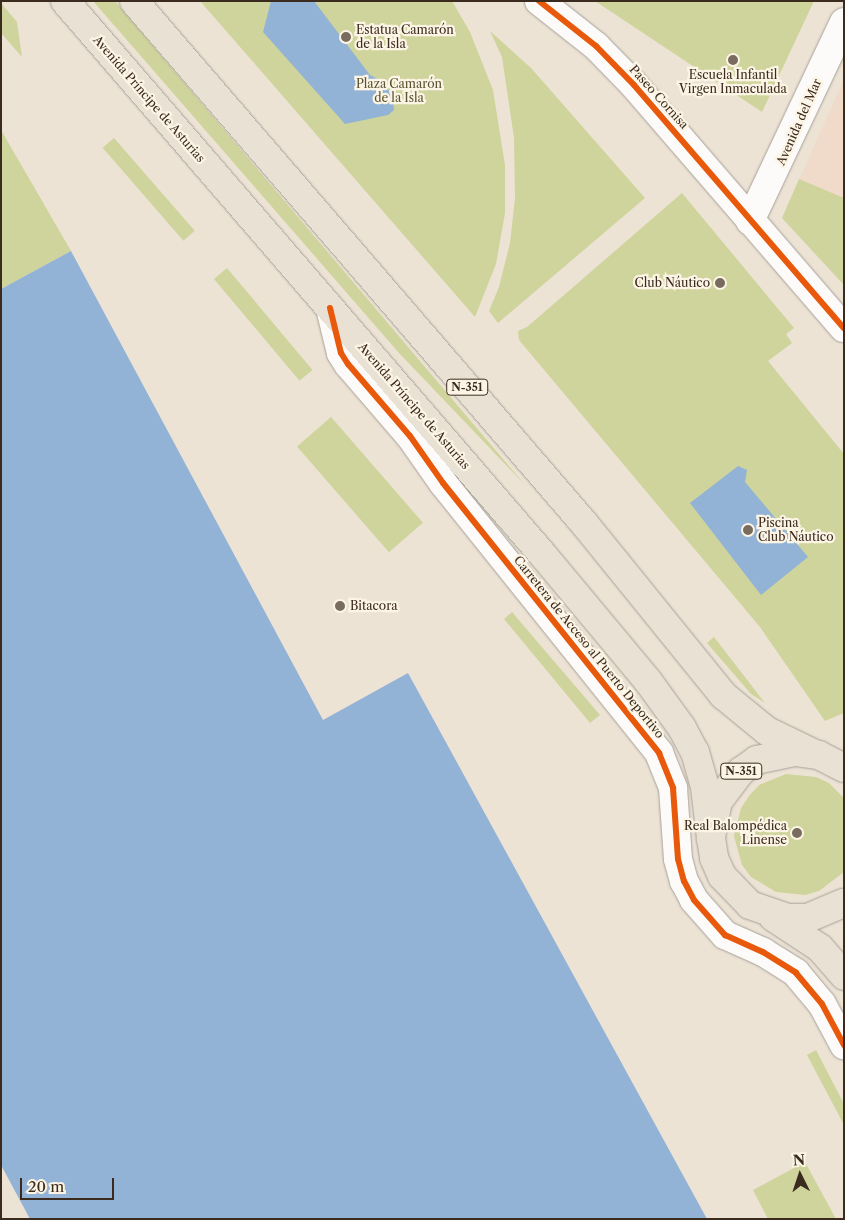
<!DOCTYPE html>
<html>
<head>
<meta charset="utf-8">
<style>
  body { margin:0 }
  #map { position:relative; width:845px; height:1220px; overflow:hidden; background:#ece3d5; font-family:"Libre Caslon Text",serif }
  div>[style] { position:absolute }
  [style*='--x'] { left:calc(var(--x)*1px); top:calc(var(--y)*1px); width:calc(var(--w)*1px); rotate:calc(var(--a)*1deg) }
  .built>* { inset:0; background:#f0dac9 }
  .green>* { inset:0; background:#ced49b; transform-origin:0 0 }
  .water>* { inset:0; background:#92b3d6 }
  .roads { filter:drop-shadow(0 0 1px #a8a198) drop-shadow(0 0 1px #a8a198) }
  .minor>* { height:28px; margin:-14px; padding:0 14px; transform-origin:14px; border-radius:14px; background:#fcfbf9 }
  .tertiary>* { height:28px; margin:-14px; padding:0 14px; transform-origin:14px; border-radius:14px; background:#fcfbf9 }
  .trunk>* { height:28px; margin:-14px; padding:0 14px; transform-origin:14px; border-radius:14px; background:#e8e1d4 }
  .cycleway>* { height:6px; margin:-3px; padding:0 3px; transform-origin:3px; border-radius:3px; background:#e8590c }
  .dots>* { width:14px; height:14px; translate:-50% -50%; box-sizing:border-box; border:2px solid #fcf5e5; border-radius:50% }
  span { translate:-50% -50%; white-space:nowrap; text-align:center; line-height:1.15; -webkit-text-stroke:4.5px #fcf5e5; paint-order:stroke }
  .shield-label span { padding:1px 4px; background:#fcf5e5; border:1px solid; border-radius:4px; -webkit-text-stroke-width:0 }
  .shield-label { font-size:11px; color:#3b2a1e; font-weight:700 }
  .poi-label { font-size:12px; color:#3b2a1e }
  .left { translate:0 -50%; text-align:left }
  .right { translate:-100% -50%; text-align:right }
  .park-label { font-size:12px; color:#5a5231 }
  .street-label { font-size:12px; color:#3b2a1e }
  .frame { position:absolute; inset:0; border:2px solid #3b2a1e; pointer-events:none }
  .north { position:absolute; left:775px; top:1150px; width:50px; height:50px; -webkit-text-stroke:4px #fcf5e5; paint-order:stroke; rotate:356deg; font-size:14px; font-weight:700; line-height:20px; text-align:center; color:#3b2a1e }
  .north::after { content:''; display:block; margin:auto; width:18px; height:22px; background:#3b2a1e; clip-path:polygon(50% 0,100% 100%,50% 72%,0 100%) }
  .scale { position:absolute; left:20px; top:1178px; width:94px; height:22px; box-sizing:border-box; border:2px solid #3b2a1e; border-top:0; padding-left:6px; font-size:15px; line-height:18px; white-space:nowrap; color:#3b2a1e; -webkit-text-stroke:4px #fcf5e5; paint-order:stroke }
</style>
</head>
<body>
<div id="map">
  <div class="built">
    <div style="clip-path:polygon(844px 79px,844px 285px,782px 218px)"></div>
  </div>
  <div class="green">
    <div style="clip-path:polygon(93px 1px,115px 1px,525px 485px,399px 353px)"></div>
    <div style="clip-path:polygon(200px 1px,452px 1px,470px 32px,493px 90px,505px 165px,505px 213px,496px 264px,475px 317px)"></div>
    <div style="clip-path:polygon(595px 1px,814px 1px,762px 112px)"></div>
    <div style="clip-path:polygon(1px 3px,17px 22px,22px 57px,1px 33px)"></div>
    <div style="clip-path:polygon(490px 31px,531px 68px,645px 198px,498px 323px,489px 311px,499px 287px,510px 243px,515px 198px,514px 138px,502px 57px)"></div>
    <div style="clip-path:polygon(1px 130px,71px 251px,1px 289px)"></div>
    <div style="left:114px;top:138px;width:123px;height:15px;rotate:49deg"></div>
    <div style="clip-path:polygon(799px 179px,844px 198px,844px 285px,782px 218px)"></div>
    <div style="clip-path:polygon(682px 193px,794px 328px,786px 334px,792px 343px,768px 361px,844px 454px,844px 713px,825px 721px,760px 627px,519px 340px,518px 331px,527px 327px)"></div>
    <div style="left:227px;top:268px;width:133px;height:17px;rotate:50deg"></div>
    <div style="left:331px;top:417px;width:140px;height:45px;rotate:49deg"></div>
    <div style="clip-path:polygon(512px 612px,600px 715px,590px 723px,504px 619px)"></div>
    <div style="clip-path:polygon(714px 637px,765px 703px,751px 694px,707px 643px)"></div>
    <div style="clip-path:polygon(786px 774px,816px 777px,829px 783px,844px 798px,844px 872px,819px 891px,805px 895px,776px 892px,751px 877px,742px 865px,734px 836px,741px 808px,749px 796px,759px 785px)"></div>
    <div style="clip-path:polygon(816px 1050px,844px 1104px,844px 1125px,807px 1055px)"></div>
    <div style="clip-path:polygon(805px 1162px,836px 1219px,768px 1219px,753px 1190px)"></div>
  </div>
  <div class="water">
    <div style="clip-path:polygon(271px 1px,314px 1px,370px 75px,380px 80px,392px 94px,394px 110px,388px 115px,345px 124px,263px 32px)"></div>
    <div style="clip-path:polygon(71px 251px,323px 720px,408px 673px,707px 1219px,30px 1219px,1px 1165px,1px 289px)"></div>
    <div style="clip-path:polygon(738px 466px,747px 470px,745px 482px,808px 557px,761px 595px,690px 503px)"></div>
  </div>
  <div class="roads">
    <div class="minor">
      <div style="--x:539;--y:1;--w:73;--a:38.3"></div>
      <div style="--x:596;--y:46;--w:54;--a:45.7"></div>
      <div style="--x:634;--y:85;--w:321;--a:49.2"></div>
      <div style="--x:750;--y:221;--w:220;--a:-64.7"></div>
    </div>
    <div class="tertiary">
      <div style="--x:330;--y:308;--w:46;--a:76.3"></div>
      <div style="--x:341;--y:353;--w:13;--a:58"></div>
      <div style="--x:348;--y:364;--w:95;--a:49.3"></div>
      <div style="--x:410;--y:436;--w:57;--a:54.9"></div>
      <div style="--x:443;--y:483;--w:346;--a:51.3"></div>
      <div style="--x:659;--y:753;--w:38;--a:68"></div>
      <div style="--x:673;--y:788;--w:71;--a:86"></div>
      <div style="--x:678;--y:859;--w:23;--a:75"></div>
      <div style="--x:684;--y:881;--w:21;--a:62"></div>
      <div style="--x:694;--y:900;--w:47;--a:48.5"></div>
      <div style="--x:725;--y:935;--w:42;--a:24.1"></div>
      <div style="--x:763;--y:952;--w:39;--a:32"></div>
      <div style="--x:796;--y:973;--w:40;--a:50"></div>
      <div style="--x:822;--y:1004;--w:47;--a:61.8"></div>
    </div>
    <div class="trunk">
      <div style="--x:65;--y:1;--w:732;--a:49.21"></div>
      <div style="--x:543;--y:555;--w:164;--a:50.2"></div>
      <div style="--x:648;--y:681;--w:58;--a:54.1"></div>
      <div style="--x:682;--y:728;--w:27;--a:62"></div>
      <div style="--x:695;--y:752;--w:36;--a:74"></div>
      <div style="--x:705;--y:787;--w:51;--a:83.3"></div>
      <div style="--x:134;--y:1;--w:688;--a:49.25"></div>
      <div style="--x:583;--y:522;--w:223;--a:51"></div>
      <div style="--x:723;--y:695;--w:57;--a:39.3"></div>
      <div style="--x:767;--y:731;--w:51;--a:25.6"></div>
      <div style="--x:844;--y:768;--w:28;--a:-153"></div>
      <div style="--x:819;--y:755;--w:25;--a:-173"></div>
      <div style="--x:794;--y:752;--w:38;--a:168"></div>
      <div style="--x:757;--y:760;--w:19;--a:145"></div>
      <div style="--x:741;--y:771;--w:38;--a:127"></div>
      <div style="--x:718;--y:801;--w:38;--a:101"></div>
      <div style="--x:711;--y:838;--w:20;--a:81"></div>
      <div style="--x:714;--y:858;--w:20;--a:66"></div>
      <div style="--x:722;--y:876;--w:40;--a:46"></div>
      <div style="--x:750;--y:905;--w:39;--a:19"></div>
      <div style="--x:787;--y:918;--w:21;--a:0"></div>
      <div style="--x:808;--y:918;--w:39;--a:-23"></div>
      <div style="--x:773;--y:917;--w:56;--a:33.4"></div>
      <div style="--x:820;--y:948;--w:37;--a:49"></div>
    </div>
  </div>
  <div class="cycleway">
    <div style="--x:539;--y:1;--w:73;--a:38.3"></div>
    <div style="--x:596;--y:46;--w:54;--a:45.7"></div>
    <div style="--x:634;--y:85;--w:321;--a:49.2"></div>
    <div style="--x:330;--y:308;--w:46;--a:76.3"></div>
    <div style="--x:341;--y:353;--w:13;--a:58"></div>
    <div style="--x:348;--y:364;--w:95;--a:49.3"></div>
    <div style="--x:410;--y:436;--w:57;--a:54.9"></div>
    <div style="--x:443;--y:483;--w:346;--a:51.3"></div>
    <div style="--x:659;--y:753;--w:38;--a:68"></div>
    <div style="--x:673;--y:788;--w:71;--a:86"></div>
    <div style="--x:678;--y:859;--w:23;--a:75"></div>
    <div style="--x:684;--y:881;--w:21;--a:62"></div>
    <div style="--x:694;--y:900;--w:47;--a:48.5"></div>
    <div style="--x:725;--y:935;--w:42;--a:24.1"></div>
    <div style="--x:763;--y:952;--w:39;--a:32"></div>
    <div style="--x:796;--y:973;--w:40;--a:50"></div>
    <div style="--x:822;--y:1004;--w:47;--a:61.8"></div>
  </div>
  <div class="dots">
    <div style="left:346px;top:37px;background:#796b5e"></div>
    <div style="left:733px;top:60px;background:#796b5e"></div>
    <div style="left:720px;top:283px;background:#796b5e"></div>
    <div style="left:748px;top:530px;background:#796b5e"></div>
    <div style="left:340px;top:606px;background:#796b5e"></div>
    <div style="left:797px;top:833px;background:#796b5e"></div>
  </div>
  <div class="shield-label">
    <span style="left:467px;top:387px">N-351</span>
    <span style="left:741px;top:771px">N-351</span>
  </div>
  <div class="poi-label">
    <span class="left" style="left:356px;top:37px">Estatua Camarón<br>de la Isla</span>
    <span style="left:733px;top:82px">Escuela Infantil<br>Virgen Inmaculada</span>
    <span class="right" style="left:710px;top:283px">Club Náutico</span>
    <span class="left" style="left:758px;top:530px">Piscina<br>Club Náutico</span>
    <span class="left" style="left:350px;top:606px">Bitacora</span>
    <span class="right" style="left:787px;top:833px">Real Balompédica<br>Linense</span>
  </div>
  <div class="park-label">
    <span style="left:399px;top:91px">Plaza Camarón<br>de la Isla</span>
  </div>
  <div class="street-label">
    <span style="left:659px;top:97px;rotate:48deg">Paseo Cornisa</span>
    <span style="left:149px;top:99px;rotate:49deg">Avenida Príncipe de Asturias</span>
    <span style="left:799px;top:122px;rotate:-66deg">Avenida del Mar</span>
    <span style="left:414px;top:406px;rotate:49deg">Avenida Príncipe de Asturias</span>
    <span style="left:589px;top:647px;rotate:51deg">Carretera de Acceso al Puerto Deportivo</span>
  </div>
  <div class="frame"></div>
  <div class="north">N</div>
  <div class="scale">20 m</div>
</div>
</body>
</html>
